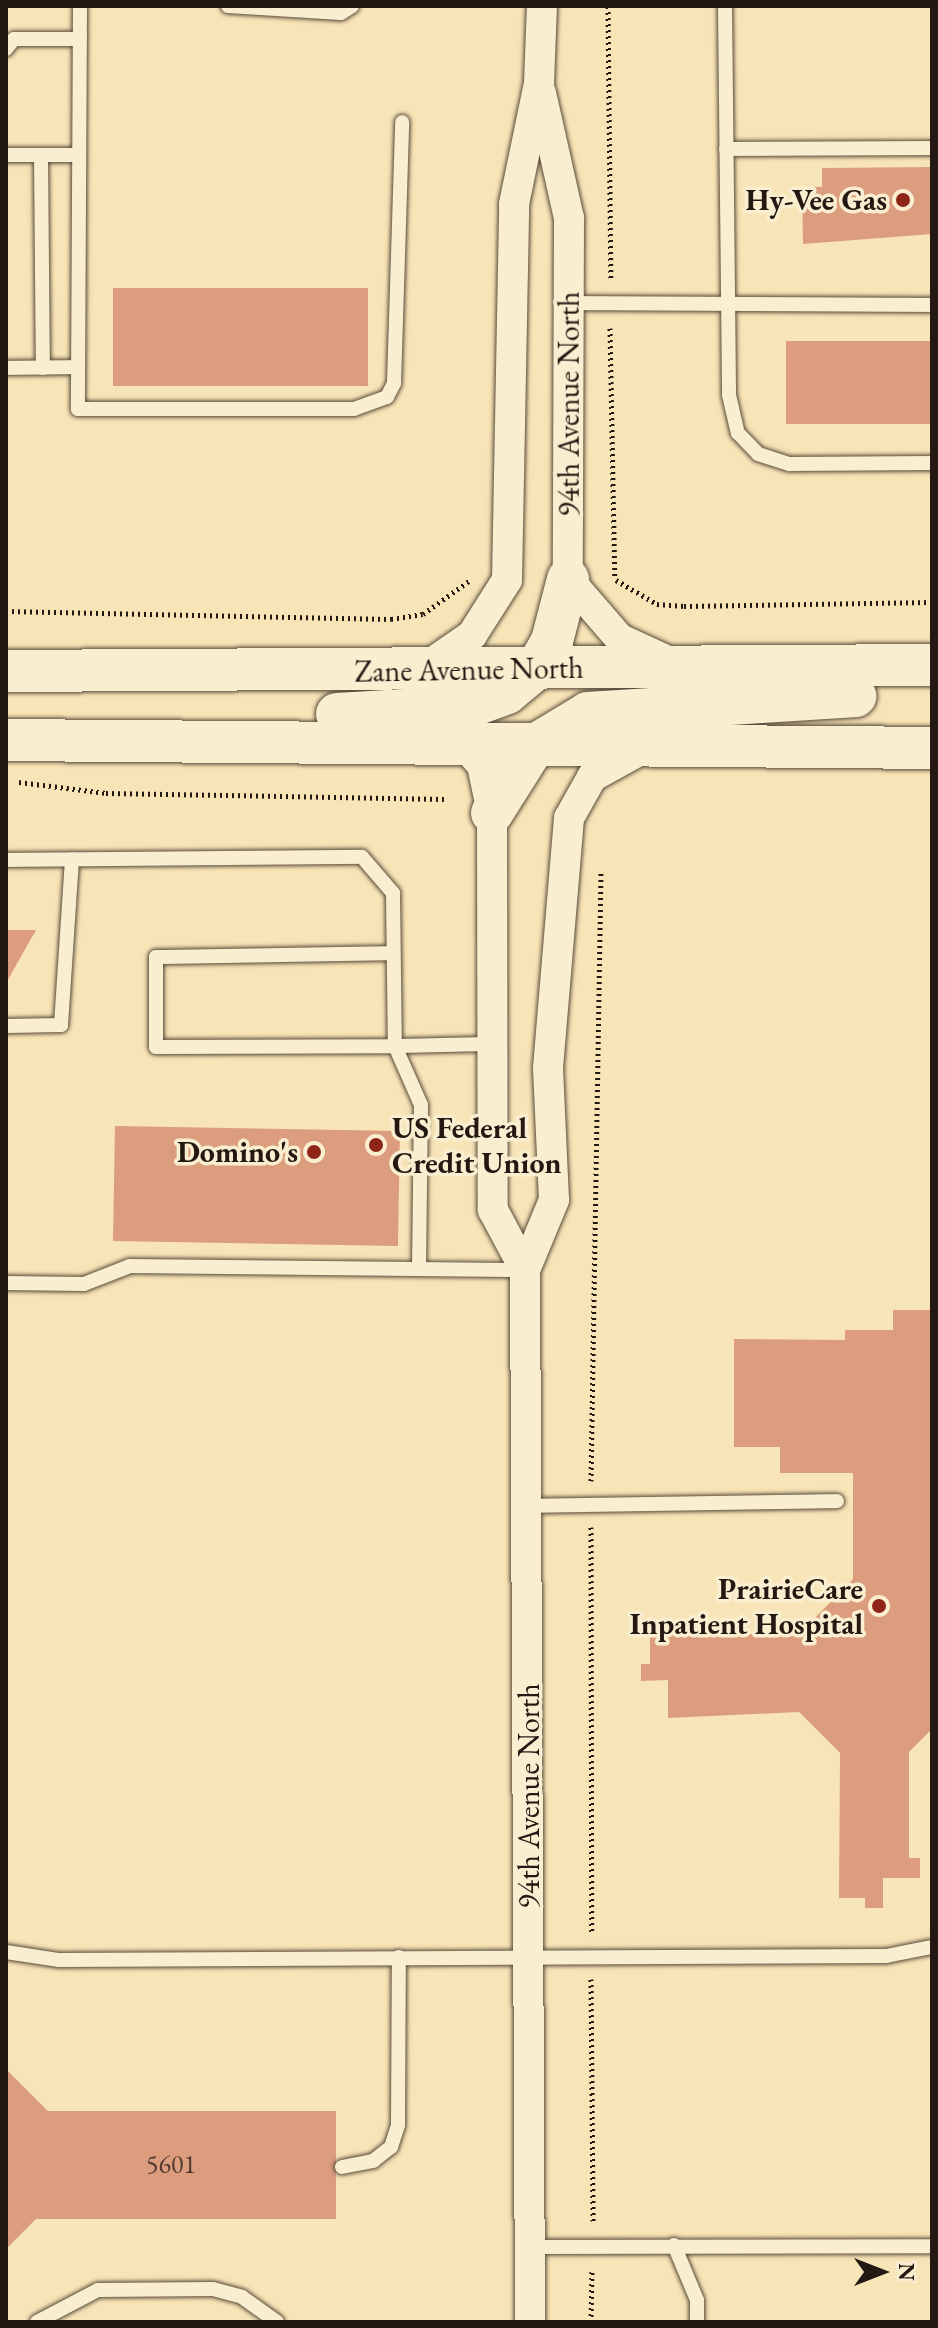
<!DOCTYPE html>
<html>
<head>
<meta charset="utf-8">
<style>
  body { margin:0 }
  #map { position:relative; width:938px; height:2328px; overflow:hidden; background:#f8e5b7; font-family:"EB Garamond",serif }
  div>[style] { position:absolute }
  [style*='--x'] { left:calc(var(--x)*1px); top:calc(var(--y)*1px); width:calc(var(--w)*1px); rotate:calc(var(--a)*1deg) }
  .building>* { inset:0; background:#db9d7e; transform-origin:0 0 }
  .path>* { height:5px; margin-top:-2.5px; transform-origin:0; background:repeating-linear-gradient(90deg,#241812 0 2px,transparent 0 6px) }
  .roads { filter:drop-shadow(0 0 2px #594b3b) drop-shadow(0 0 2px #594b3b) }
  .service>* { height:14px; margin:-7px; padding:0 7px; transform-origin:7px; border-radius:7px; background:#faeed0 }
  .minor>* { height:30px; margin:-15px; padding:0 15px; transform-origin:15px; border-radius:15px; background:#faeed0 }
  .secondary>* { height:42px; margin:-21px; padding:0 21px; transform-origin:21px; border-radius:21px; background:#faeed0 }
  .dots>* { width:22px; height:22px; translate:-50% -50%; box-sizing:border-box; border:4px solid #faeed0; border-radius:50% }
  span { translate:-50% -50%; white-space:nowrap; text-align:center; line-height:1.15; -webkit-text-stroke:7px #faeed0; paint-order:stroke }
  .number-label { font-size:26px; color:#52392d }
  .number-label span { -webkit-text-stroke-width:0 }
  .poi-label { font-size:30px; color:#241812; font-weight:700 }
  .right { translate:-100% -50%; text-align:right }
  .left { translate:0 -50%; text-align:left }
  .street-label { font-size:30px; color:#241812 }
  .frame { position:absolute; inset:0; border:8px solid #241812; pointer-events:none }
  .north { position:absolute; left:842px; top:2232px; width:80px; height:80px; -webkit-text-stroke:6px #faeed0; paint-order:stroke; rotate:90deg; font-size:22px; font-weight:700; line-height:32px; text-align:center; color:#241812 }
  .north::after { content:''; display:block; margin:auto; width:28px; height:36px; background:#241812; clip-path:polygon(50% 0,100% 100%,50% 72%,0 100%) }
</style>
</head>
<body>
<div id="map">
  <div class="building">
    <div style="clip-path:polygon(932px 167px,932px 234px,803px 244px,802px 187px,822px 187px,822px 168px)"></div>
    <div style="left:113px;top:288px;width:255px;height:98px"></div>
    <div style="left:932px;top:341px;width:83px;height:146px;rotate:90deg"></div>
    <div style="clip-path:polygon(6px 930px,36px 930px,6px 983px)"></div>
    <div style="left:115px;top:1126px;width:285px;height:115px;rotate:1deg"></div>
    <div style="clip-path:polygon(893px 1310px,932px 1310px,932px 1729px,909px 1752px,909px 1858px,920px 1858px,920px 1878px,883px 1878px,883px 1908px,865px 1908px,865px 1898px,839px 1898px,840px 1753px,799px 1712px,668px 1718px,668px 1680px,641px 1681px,641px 1664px,650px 1664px,650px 1634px,799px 1634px,853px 1579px,853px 1473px,780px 1473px,780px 1447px,734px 1447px,734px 1339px,845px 1340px,845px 1330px,893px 1330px)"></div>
    <div style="clip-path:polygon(6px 2069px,48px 2111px,336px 2111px,336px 2219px,36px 2219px,6px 2249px)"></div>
  </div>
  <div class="path">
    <div style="--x:608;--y:6;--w:272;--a:89.4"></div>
    <div style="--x:610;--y:328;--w:251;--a:88.9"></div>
    <div style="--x:616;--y:580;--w:48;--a:30.3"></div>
    <div style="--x:657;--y:604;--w:27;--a:4"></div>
    <div style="--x:684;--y:606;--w:248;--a:-0.9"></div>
    <div style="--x:6;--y:611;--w:385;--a:1.2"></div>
    <div style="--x:391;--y:619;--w:32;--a:-9"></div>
    <div style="--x:423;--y:614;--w:57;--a:-35.7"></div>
    <div style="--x:19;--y:782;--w:88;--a:7.2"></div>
    <div style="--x:106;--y:793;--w:338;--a:1"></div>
    <div style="--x:591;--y:1481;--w:609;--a:-89.06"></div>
    <div style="--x:591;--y:1527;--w:406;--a:89.9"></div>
    <div style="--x:591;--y:1979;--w:242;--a:89.5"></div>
    <div style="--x:591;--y:2322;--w:51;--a:-88.9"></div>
  </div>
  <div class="roads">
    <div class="service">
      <div style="--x:80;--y:6;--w:403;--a:90.3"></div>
      <div style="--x:78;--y:409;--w:276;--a:0"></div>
      <div style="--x:354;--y:409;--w:35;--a:-20"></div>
      <div style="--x:387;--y:397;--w:16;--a:-63"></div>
      <div style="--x:394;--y:383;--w:261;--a:-88.2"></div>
      <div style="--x:228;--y:6;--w:113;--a:3.5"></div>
      <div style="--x:341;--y:13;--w:13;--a:-32"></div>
      <div style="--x:725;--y:6;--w:389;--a:89.4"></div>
      <div style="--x:729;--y:395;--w:39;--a:77"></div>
      <div style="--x:738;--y:433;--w:29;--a:46"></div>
      <div style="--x:758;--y:454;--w:33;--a:18"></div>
      <div style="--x:789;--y:464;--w:143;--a:-0.4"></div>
      <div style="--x:6;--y:49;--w:13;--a:-51"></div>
      <div style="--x:14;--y:39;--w:66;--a:0"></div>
      <div style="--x:726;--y:149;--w:206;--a:-0.3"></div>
      <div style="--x:6;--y:155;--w:73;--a:0"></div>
      <div style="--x:41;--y:155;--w:213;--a:89.5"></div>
      <div style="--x:569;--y:303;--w:363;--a:0.3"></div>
      <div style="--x:6;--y:368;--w:72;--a:-0.8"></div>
      <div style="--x:6;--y:860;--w:356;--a:-0.5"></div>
      <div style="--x:362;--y:857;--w:48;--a:49.3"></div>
      <div style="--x:393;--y:893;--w:153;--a:89.3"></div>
      <div style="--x:395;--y:1046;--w:96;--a:-1.2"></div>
      <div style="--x:393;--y:953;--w:237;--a:179"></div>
      <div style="--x:156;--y:957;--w:90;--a:90"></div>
      <div style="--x:156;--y:1047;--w:239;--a:-0.2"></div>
      <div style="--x:395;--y:1046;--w:64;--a:66.2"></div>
      <div style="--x:421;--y:1105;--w:161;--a:90.7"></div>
      <div style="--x:6;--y:1026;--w:55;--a:-1"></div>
      <div style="--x:61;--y:1025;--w:166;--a:-86.2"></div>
      <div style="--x:6;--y:1283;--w:78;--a:0.7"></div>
      <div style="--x:84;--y:1284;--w:49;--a:-21.4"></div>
      <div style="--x:130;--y:1266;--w:395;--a:0.6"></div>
      <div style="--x:527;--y:1506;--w:310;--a:-0.9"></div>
      <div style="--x:6;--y:1952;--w:54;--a:8.6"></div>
      <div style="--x:59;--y:1960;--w:827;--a:-0.28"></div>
      <div style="--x:886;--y:1956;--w:47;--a:-11.1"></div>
      <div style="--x:342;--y:2167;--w:32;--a:-11"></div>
      <div style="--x:373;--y:2161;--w:23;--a:-38"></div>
      <div style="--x:391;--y:2147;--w:23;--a:-72"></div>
      <div style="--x:398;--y:2125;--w:168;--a:-89.7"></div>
      <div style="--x:674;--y:2245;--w:60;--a:67.3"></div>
      <div style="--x:697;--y:2300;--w:22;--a:90"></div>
      <div style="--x:530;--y:2247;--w:402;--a:-0.1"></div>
      <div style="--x:37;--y:2322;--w:69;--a:-27.7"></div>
      <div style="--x:98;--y:2290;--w:115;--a:-0.5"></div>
      <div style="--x:213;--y:2289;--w:30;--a:15"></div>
      <div style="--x:242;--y:2297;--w:43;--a:35.5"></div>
    </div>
    <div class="minor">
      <div style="--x:541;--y:93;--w:128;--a:77.4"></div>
      <div style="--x:569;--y:218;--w:361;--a:90.2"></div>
      <div style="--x:568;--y:579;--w:79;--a:49.1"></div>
      <div style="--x:620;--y:639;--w:55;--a:24.7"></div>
      <div style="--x:423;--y:669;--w:60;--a:-34.8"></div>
      <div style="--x:472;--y:635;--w:65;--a:-57.5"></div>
      <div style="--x:507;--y:580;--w:376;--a:-88.9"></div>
      <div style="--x:514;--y:204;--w:124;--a:-78.3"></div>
      <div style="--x:539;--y:83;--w:77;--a:-87.8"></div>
      <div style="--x:463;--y:744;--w:28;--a:48"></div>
      <div style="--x:482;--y:765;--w:49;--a:78.2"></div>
      <div style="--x:492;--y:813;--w:397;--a:89.9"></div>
      <div style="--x:493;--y:1210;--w:68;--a:61.9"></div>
      <div style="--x:530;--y:2322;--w:1052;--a:-90.27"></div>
      <div style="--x:525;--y:1270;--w:76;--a:-67.5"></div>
      <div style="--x:554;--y:1200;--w:132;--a:-92.6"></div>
      <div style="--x:548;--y:1068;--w:251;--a:-85.2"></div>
      <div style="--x:569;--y:818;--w:47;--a:-60.7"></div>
      <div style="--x:592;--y:777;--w:64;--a:-29"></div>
    </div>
    <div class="secondary">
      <div style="--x:6;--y:671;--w:926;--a:-0.37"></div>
      <div style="--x:337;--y:714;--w:135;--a:-3.4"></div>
      <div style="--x:472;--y:706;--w:37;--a:-20"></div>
      <div style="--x:507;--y:693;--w:38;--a:-40"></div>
      <div style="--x:536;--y:669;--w:32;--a:-60"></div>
      <div style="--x:552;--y:641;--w:64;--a:-75.5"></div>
      <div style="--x:6;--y:740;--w:926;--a:0.49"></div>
      <div style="--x:492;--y:813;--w:80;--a:-57.7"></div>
      <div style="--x:535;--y:745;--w:62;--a:-31.1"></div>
      <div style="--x:588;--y:713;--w:268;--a:-3.6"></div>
    </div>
  </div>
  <div class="dots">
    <div style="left:903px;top:200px;background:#8f2418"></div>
    <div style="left:376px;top:1145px;background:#8f2418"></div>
    <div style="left:314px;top:1152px;background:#8f2418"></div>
    <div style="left:879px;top:1606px;background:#8f2418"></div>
  </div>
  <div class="number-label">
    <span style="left:171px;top:2165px">5601</span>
  </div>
  <div class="poi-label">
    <span class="right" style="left:887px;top:200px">Hy-Vee Gas</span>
    <span class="left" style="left:392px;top:1145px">US Federal<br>Credit Union</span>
    <span class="right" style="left:298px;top:1152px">Domino's</span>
    <span class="right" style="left:863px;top:1606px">PrairieCare<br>Inpatient Hospital</span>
  </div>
  <div class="street-label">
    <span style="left:569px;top:404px;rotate:-90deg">94th Avenue North</span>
    <span style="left:469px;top:670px;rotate:-1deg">Zane Avenue North</span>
    <span style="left:529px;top:1796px;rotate:-90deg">94th Avenue North</span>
  </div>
  <div class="frame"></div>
  <div class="north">N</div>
</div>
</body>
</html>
